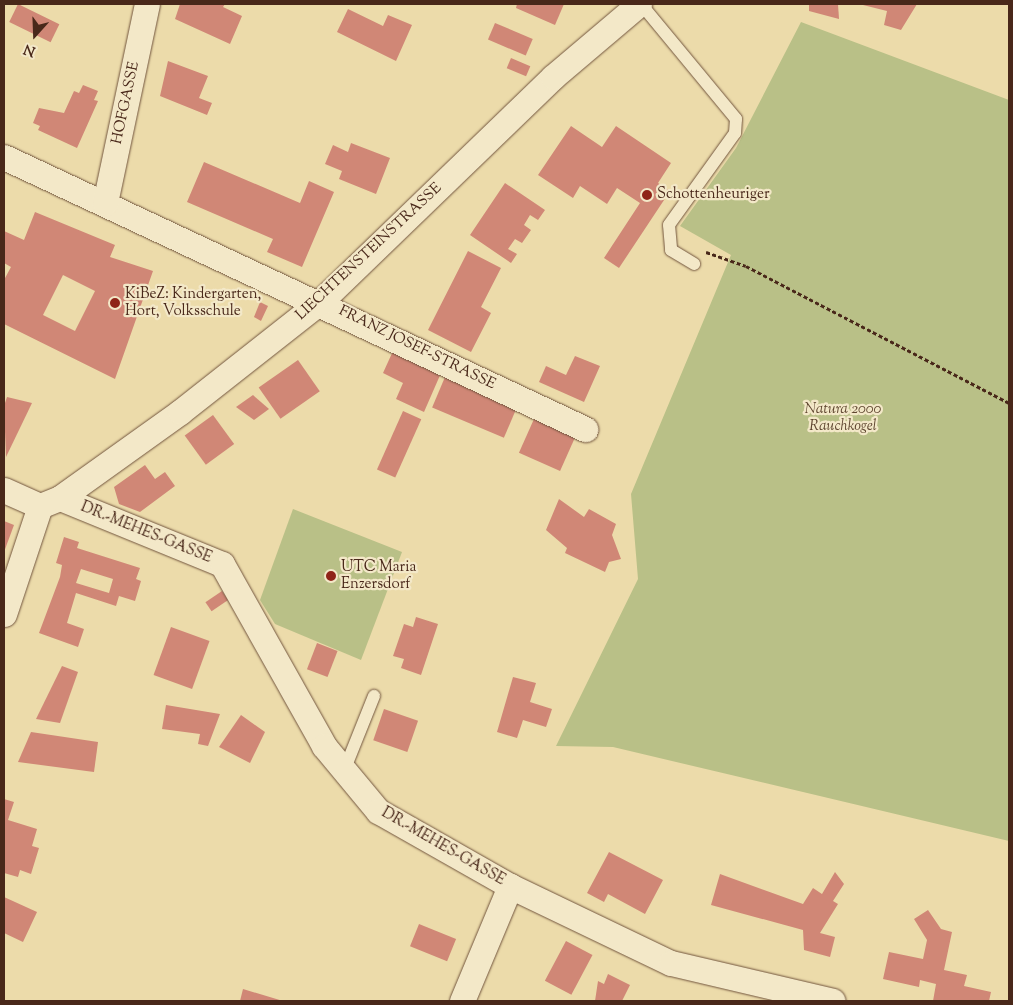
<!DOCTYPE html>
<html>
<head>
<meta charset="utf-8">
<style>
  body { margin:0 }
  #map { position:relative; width:1013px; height:1005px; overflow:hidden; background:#ecdbaa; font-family:"Sorts Mill Goudy",serif }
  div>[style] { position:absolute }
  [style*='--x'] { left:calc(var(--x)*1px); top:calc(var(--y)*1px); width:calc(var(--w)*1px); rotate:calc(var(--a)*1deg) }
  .green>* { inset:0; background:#b9c087 }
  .building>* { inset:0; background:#d08776; transform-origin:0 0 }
  .path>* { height:3px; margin-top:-1.5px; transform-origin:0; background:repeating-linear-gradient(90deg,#49281a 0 4px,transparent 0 6.5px) }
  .roads { filter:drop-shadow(0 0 1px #72553e) drop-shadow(0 0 1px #72553e) }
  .service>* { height:12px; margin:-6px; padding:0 6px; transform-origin:6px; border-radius:6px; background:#f3e8c8 }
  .minor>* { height:25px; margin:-12.5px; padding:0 12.5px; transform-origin:12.5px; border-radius:12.5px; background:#f3e8c8 }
  .dots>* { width:14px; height:14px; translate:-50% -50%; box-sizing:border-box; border:2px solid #f3e8c8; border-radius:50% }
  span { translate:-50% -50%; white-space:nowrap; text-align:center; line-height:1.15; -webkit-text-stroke:4.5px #f3e8c8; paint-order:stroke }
  .street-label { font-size:15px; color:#49281a }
  .poi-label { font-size:15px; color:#49281a }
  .left { translate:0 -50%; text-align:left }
  .park-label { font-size:15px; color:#5f4630; font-style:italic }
  .frame { position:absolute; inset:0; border:5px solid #49281a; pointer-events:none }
  .north { position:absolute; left:10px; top:10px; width:50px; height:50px; -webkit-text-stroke:4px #f3e8c8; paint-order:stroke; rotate:200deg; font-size:14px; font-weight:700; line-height:20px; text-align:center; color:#49281a }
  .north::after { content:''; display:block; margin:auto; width:18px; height:22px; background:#49281a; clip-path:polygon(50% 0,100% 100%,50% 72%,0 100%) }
</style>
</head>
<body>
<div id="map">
  <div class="green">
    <div style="clip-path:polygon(801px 22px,1009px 100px,1009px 841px,613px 747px,556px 746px,638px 579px,631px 494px,731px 255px,680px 226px,736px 148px)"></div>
    <div style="clip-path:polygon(293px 509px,402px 552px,361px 660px,275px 624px,260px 600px)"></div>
  </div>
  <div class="building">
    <div style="left:18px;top:4px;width:46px;height:20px;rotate:26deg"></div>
    <div style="clip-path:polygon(180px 4px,225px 4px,223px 7px,242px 16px,230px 44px,175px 19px)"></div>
    <div style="clip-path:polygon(517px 4px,564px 4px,555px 25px,516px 8px)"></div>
    <div style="clip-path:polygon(809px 4px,838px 4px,839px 19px,809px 11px)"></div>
    <div style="clip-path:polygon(859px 4px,917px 4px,901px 30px,884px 25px,887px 11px)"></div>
    <div style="clip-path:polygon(348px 9px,383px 26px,388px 15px,412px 25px,396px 61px,337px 32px)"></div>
    <div style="left:495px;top:23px;width:41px;height:18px;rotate:23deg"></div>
    <div style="left:511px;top:58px;width:21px;height:11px;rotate:23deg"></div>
    <div style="clip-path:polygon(168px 61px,208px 76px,199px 98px,212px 103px,207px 115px,160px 96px)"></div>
    <div style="clip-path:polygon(83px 85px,98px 91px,94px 100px,98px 101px,77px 148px,38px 130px,40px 126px,33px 123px,39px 108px,64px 113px,74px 91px,79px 93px)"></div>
    <div style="clip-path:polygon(571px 126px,602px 147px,616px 126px,671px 163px,658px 183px,670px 191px,619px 268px,604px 258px,640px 203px,617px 188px,607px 204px,580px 186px,573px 198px,538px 175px)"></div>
    <div style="clip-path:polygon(351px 143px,390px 158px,376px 194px,339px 179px,342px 171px,325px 164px,333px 145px,348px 152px)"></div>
    <div style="clip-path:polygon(204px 162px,300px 203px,309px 181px,334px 192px,302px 267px,267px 252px,273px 239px,187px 202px)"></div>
    <div style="clip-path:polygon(505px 183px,545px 210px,538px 220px,530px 215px,524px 225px,531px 230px,522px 243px,515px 239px,508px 249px,517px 254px,511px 263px,470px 235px)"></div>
    <div style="clip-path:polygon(evenodd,35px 212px,115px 245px,110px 257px,153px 271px,115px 379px,4px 324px,4px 280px,11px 267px,4px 263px,4px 231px,24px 240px,35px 212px,63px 275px,95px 291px,75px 331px,43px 315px,63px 275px)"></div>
    <div style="clip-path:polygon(468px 251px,501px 268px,481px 307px,491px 313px,471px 352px,428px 330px)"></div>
    <div style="clip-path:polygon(260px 302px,268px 306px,261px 321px,254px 317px)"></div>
    <div style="clip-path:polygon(393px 351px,441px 373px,424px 412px,396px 399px,403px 383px,383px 373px)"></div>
    <div style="clip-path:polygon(575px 356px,600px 366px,584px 402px,539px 382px,546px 366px,566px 375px)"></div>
    <div style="left:298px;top:360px;width:38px;height:48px;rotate:55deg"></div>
    <div style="left:445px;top:377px;width:78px;height:33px;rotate:23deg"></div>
    <div style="clip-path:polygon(253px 395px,269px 409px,254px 420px,236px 407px)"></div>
    <div style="clip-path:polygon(7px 397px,32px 403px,6px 457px,4px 406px)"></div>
    <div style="left:403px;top:411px;width:20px;height:64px;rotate:24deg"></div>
    <div style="left:213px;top:415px;width:36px;height:35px;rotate:54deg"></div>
    <div style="left:534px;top:419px;width:45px;height:37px;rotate:24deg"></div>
    <div style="clip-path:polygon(145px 465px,155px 479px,165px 472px,175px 486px,140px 512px,119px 504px,114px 487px)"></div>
    <div style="clip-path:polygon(559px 499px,584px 517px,589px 509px,616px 524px,612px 535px,621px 559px,609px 562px,605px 572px,565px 553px,567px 548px,546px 530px)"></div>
    <div style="clip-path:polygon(4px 521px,14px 525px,4px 552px)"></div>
    <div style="clip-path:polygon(evenodd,64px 537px,79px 542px,77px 548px,140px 568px,136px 579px,141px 581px,135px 601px,119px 596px,116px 606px,76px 593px,67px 623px,84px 629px,78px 647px,39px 633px,60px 577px,62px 565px,56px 563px,64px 537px,81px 569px,113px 579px,109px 593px,76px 583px,81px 569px)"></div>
    <div style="left:222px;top:591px;width:11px;height:20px;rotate:56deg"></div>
    <div style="clip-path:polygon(416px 617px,438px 624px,421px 675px,401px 668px,404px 659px,393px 656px,404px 624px,413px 627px)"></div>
    <div style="left:171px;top:627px;width:41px;height:51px;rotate:20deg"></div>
    <div style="left:317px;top:643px;width:22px;height:28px;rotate:21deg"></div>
    <div style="clip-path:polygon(62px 666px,78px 672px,60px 723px,36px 719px)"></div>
    <div style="clip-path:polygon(513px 677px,536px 683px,530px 702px,552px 709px,546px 727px,523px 720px,517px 738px,497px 732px)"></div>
    <div style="clip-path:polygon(166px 705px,220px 714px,208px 746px,198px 744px,200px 734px,162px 729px)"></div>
    <div style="left:384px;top:709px;width:36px;height:33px;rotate:19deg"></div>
    <div style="clip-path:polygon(241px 715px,265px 732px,250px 763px,219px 747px)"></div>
    <div style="clip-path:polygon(31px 732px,98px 742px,94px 772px,18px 762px)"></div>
    <div style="clip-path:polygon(4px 799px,14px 802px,8px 820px,37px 829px,32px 846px,39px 848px,31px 874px,20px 870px,18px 877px,4px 873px)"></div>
    <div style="clip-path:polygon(609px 852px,663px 880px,645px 914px,608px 894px,604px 902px,587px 893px)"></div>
    <div style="clip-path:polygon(835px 872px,844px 884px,833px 901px,838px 904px,820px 933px,835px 937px,830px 957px,804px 950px,803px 930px,711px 905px,720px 874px,803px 904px,813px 888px,822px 894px)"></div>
    <div style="clip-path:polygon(4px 897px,37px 912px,23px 942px,4px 933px)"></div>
    <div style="clip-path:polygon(928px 910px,941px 929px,952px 932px,944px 970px,967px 975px,964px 986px,991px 992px,989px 1001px,933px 1001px,936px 984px,920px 980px,919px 987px,883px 979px,889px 952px,923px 959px,927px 940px,914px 919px)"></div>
    <div style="left:419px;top:924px;width:40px;height:24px;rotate:22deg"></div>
    <div style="left:566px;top:941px;width:30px;height:45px;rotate:28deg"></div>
    <div style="clip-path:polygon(608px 974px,630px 985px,622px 1001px,595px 1001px,598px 981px,604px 984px)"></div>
    <div style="clip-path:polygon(243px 989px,283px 1001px,240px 1001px)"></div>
  </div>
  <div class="path">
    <div style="--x:706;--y:252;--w:42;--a:19.3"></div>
    <div style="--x:746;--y:266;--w:297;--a:27.5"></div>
  </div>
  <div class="roads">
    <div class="service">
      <div style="--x:641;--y:4;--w:149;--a:50.4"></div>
      <div style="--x:736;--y:119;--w:14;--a:94"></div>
      <div style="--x:735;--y:133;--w:113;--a:125.7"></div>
      <div style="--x:669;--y:225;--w:25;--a:85"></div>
      <div style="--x:671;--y:250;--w:27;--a:31"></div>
      <div style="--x:344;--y:771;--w:81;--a:-68.2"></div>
    </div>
    <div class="minor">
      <div style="--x:4;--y:157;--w:642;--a:25.09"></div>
      <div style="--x:105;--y:203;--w:203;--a:-78.1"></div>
      <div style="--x:4;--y:490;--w:39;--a:24"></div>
      <div style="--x:40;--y:506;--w:22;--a:-22"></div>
      <div style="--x:60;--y:498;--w:148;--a:-35.6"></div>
      <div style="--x:180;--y:412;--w:178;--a:-38.2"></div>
      <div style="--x:320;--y:302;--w:324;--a:-44"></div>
      <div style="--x:553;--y:77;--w:113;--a:-40.3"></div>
      <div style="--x:60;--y:498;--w:175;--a:22.2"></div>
      <div style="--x:222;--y:564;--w:209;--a:60.7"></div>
      <div style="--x:324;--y:746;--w:85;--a:50.3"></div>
      <div style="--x:378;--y:811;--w:152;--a:29.6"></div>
      <div style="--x:510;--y:886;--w:178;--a:25.6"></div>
      <div style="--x:671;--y:963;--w:166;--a:13.2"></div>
      <div style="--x:4;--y:614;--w:114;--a:-71.6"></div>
      <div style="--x:462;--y:1001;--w:125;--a:-67.3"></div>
    </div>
  </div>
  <div class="dots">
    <div style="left:647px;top:195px;background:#8f2418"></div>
    <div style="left:115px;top:303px;background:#8f2418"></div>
    <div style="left:331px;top:576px;background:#8f2418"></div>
  </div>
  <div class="street-label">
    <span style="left:126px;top:103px;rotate:-78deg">HOFGASSE</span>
    <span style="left:369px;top:252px;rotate:-43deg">LIECHTENSTEINSTRASSE</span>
    <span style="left:417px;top:348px;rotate:26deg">FRANZ JOSEF-STRASSE</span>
    <span style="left:146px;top:533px;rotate:22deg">DR.-MEHES-GASSE</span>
    <span style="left:443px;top:847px;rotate:30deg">DR.-MEHES-GASSE</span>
  </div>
  <div class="poi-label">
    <span class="left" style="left:657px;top:195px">Schottenheuriger</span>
    <span class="left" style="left:125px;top:303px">KiBeZ: Kindergarten,<br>Hort, Volksschule</span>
    <span class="left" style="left:341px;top:576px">UTC Maria<br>Enzersdorf</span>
  </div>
  <div class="park-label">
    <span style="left:843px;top:418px">Natura 2000<br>Rauchkogel</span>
  </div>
  <div class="frame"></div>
  <div class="north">N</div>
</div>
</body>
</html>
